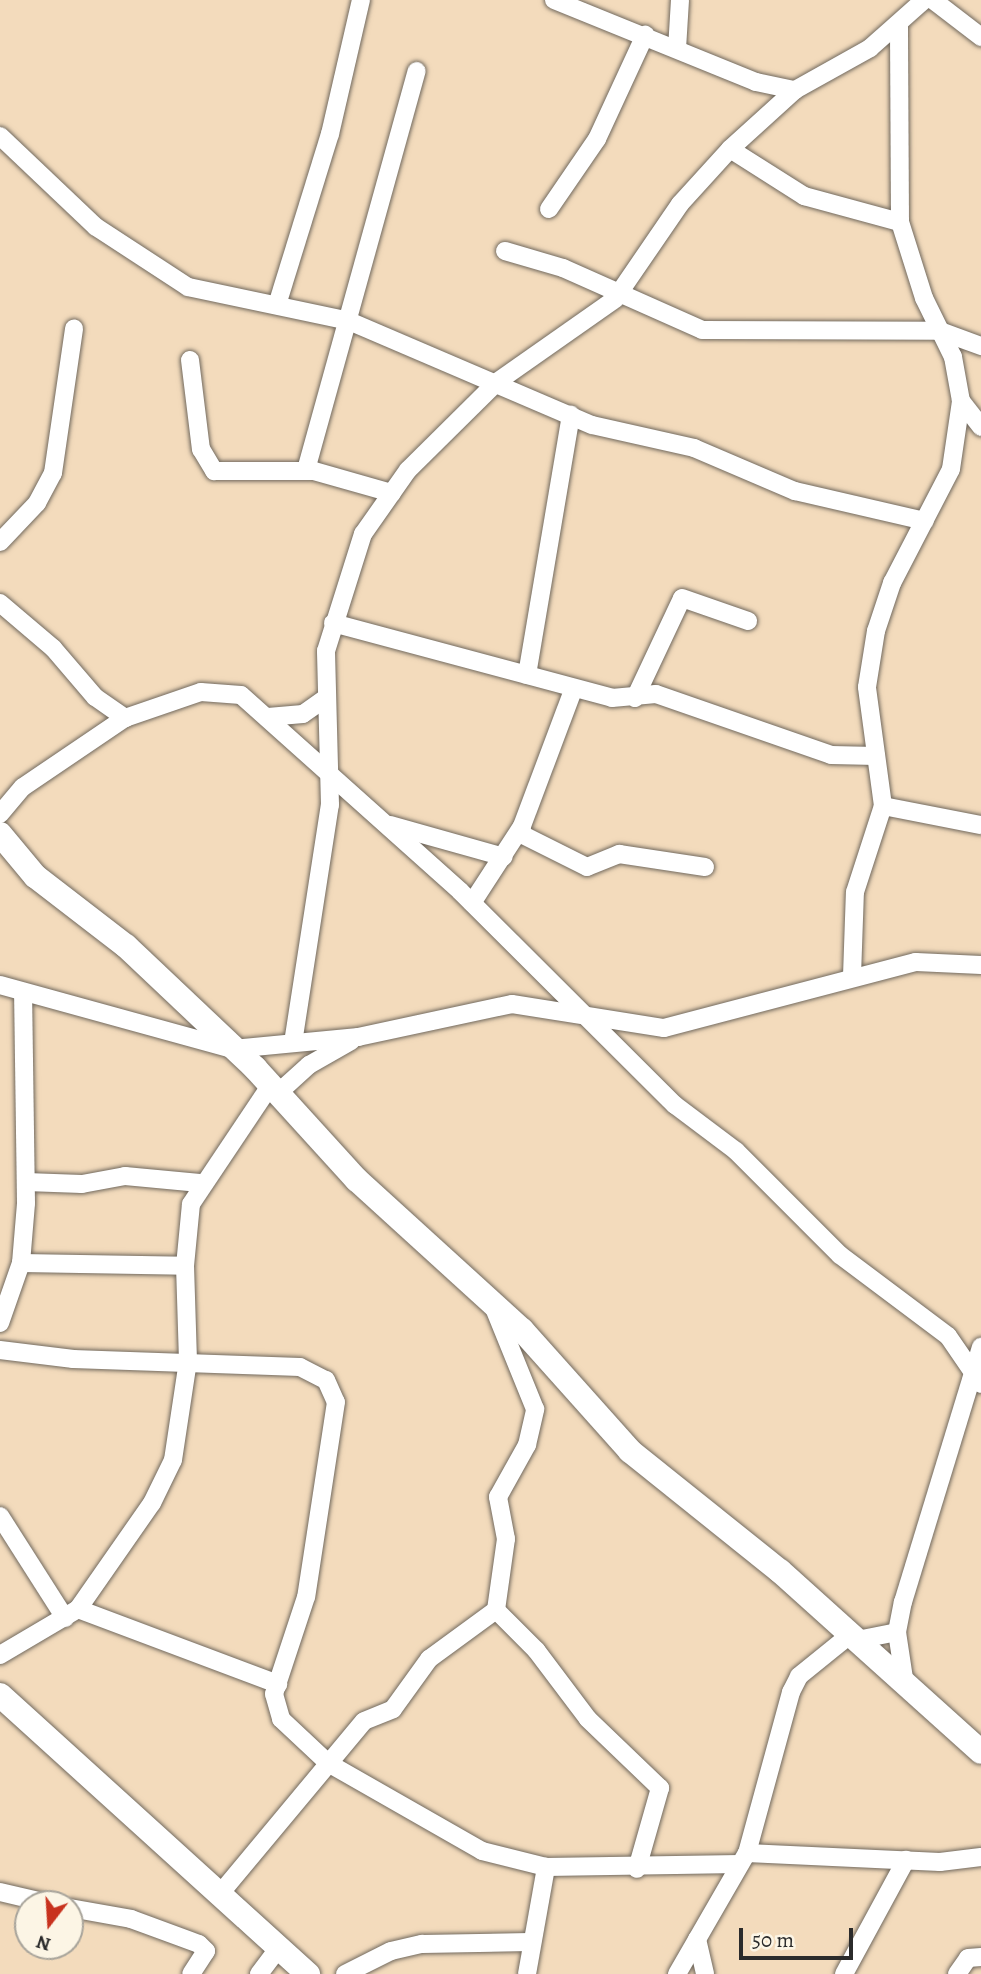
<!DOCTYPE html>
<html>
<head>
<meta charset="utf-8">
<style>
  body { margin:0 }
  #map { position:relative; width:981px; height:1974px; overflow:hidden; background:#f3dbbc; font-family:Alegreya,serif }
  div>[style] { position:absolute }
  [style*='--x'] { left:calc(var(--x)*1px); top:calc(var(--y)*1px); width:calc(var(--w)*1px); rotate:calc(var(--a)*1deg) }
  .roads { filter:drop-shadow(0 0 2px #71695e) drop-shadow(0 0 2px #71695e) }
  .street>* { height:18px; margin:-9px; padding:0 9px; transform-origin:9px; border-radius:9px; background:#fff }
  .secondary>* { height:24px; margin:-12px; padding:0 12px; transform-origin:12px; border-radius:12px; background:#fff }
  span { translate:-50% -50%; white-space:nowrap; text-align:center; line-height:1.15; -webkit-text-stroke:7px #fcf5e5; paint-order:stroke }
  .north { position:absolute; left:14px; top:1890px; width:70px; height:70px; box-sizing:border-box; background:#fcf5e5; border:2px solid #a8a49b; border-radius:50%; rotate:197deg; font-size:19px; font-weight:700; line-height:28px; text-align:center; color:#2b2b2b }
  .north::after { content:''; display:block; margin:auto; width:24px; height:32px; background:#c8321e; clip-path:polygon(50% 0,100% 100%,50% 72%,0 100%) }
  .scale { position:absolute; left:739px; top:1928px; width:114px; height:32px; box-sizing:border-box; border:4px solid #2b2b2b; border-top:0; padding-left:9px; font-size:21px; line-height:24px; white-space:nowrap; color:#2b2b2b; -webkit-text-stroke:5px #fcf5e5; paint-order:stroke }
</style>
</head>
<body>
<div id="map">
  <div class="roads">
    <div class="street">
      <div style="--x:554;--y:0;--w:218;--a:22.1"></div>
      <div style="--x:756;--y:82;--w:40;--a:12"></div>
      <div style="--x:933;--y:0;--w:61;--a:37.6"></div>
      <div style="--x:677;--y:49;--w:49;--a:-86.5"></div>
      <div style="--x:0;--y:136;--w:132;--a:43.5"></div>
      <div style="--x:96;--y:227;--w:110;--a:33.1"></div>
      <div style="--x:188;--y:287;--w:165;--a:11.9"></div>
      <div style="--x:349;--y:321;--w:264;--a:23.2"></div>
      <div style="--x:592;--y:425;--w:105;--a:12.7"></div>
      <div style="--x:694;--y:448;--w:110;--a:23.1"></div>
      <div style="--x:795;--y:491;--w:133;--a:13"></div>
      <div style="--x:730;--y:149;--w:88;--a:32.4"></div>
      <div style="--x:804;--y:196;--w:99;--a:15.2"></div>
      <div style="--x:549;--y:209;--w:85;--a:-55.6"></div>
      <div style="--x:597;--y:139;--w:115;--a:-65.2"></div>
      <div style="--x:505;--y:251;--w:60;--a:16.3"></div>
      <div style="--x:563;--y:268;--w:152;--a:24"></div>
      <div style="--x:702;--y:330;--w:238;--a:0.2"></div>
      <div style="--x:940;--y:331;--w:44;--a:20.1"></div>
      <div style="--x:277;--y:305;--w:179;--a:-72.8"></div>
      <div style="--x:330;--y:134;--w:138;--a:-77"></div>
      <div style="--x:190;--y:360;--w:90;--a:83"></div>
      <div style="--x:201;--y:449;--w:26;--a:59"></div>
      <div style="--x:214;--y:471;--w:100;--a:0"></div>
      <div style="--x:314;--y:471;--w:81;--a:15.8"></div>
      <div style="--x:961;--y:401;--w:33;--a:52"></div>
      <div style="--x:306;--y:470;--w:414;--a:-74.5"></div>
      <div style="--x:0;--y:542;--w:54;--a:-46.5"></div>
      <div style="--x:37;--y:503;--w:34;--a:-62"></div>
      <div style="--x:53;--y:473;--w:146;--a:-81.7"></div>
      <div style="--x:0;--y:603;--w:70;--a:40.3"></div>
      <div style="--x:53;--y:648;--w:65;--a:49.4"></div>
      <div style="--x:95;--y:697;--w:37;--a:35"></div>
      <div style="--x:333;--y:623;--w:289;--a:15"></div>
      <div style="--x:612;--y:698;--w:44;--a:-5.2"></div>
      <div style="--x:656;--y:694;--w:185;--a:19.2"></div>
      <div style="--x:831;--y:755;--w:45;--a:1.3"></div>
      <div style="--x:527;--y:675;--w:264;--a:-80.4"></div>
      <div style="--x:635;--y:698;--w:110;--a:-64.8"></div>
      <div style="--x:682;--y:598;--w:70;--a:19.2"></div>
      <div style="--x:268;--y:717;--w:35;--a:-5"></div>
      <div style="--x:303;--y:714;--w:28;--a:-35"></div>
      <div style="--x:883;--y:806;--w:100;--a:11"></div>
      <div style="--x:0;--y:814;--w:35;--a:-50"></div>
      <div style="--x:23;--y:787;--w:123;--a:-34.1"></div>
      <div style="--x:125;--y:718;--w:80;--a:-18.9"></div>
      <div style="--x:201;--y:692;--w:40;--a:4.3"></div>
      <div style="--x:241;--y:695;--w:294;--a:41.8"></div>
      <div style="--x:460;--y:891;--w:303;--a:44.9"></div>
      <div style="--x:675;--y:1105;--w:76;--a:37"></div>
      <div style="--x:736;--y:1151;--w:147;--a:45"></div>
      <div style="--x:840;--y:1255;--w:135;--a:36.9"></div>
      <div style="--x:948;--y:1336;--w:58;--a:55.5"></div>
      <div style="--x:390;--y:825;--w:118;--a:15.7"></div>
      <div style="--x:519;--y:833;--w:76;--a:26.6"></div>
      <div style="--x:587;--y:867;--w:35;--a:-22"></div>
      <div style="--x:619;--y:854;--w:87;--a:8.6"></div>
      <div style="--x:472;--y:903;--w:92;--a:-57"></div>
      <div style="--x:522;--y:826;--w:147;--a:-69.4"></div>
      <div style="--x:852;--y:976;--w:84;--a:-88"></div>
      <div style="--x:855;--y:892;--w:90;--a:-72"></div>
      <div style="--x:883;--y:806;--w:120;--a:-97.7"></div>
      <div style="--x:867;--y:687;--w:57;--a:-80.9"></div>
      <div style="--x:876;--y:631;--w:51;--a:-71.6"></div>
      <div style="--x:892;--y:583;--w:128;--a:-62.6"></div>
      <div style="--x:951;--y:469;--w:69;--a:-81.6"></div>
      <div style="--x:961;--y:401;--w:45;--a:-100.3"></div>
      <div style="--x:953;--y:357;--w:66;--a:-116.2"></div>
      <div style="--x:924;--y:298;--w:80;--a:-107.5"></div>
      <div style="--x:900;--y:222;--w:197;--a:-90.3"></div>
      <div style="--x:0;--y:985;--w:242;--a:15.4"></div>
      <div style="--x:233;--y:1049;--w:126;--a:-5.5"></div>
      <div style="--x:358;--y:1037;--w:157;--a:-12.1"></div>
      <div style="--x:512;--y:1004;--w:154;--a:9"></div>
      <div style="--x:664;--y:1028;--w:260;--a:-14.7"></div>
      <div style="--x:916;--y:962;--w:65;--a:2.6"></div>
      <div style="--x:293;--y:1043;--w:241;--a:-81.2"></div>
      <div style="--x:330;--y:805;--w:154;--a:-91.5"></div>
      <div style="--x:326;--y:651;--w:123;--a:-72.5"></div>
      <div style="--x:363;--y:534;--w:78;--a:-54.9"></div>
      <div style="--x:408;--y:470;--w:125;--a:-44.7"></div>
      <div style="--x:497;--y:382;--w:144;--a:-35.1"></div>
      <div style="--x:615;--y:299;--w:115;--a:-55.6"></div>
      <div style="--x:680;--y:204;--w:74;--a:-47.7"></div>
      <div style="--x:730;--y:149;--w:88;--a:-42.2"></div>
      <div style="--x:795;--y:90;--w:86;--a:-29.2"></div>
      <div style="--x:870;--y:48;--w:72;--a:-41.6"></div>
      <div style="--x:277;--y:1094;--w:43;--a:-42.2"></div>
      <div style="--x:309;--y:1065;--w:48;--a:-29.7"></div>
      <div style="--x:26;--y:1182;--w:56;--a:2"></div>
      <div style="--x:82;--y:1184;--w:44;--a:-10.5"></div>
      <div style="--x:125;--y:1176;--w:75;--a:5.3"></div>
      <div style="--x:21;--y:1263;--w:164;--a:1"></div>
      <div style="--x:0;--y:1323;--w:64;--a:-70.7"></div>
      <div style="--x:21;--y:1263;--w:60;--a:-85.2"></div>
      <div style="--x:26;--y:1203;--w:211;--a:-90.8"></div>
      <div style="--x:0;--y:1350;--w:74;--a:7"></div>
      <div style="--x:73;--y:1359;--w:227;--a:2"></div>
      <div style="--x:300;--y:1367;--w:29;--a:27"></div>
      <div style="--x:326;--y:1380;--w:24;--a:66"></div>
      <div style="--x:336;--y:1402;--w:197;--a:98.7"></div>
      <div style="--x:306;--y:1597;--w:102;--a:108.3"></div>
      <div style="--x:274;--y:1694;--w:26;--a:74"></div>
      <div style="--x:281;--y:1719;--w:64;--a:43.1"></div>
      <div style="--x:328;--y:1763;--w:177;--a:29.7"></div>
      <div style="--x:482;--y:1851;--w:66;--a:14"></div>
      <div style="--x:546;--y:1867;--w:194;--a:-0.9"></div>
      <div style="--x:0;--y:1516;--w:121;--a:57.5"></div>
      <div style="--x:78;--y:1609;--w:214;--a:20.6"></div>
      <div style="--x:496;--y:1610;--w:57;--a:45"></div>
      <div style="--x:536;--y:1650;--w:86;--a:53"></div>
      <div style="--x:588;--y:1719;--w:100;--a:43.8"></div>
      <div style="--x:660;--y:1788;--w:84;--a:105.9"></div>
      <div style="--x:857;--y:1640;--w:41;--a:-11.3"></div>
      <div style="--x:0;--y:1655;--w:91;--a:-30.5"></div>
      <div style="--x:78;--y:1609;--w:129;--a:-55.1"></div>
      <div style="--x:152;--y:1503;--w:48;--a:-64"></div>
      <div style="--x:173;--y:1460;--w:100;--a:-81.4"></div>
      <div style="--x:188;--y:1361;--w:95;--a:-91.8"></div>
      <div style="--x:185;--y:1266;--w:62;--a:-84.5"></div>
      <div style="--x:191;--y:1204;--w:142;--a:-56.2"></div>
      <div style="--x:905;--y:1685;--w:54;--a:-98.6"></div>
      <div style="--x:897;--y:1632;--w:31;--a:-79"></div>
      <div style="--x:903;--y:1602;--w:267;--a:-73"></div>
      <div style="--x:747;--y:1853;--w:193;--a:2.7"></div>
      <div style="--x:940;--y:1862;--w:41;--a:-7"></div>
      <div style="--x:0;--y:1892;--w:52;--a:13.2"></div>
      <div style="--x:219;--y:1895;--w:226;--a:-50.2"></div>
      <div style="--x:364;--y:1721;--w:31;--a:-22"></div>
      <div style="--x:393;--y:1709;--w:62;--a:-54.2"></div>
      <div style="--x:429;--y:1659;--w:83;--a:-36.2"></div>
      <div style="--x:496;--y:1610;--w:72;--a:-82"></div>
      <div style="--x:506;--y:1539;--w:43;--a:-100.8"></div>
      <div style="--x:498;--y:1497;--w:60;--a:-60.9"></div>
      <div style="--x:527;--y:1445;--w:37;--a:-77"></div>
      <div style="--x:535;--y:1409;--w:109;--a:-112.1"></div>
      <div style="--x:70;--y:1908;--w:62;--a:10.2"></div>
      <div style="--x:131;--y:1919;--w:72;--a:20.2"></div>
      <div style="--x:199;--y:1944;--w:10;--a:45"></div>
      <div style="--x:206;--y:1951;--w:27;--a:123"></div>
      <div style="--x:697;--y:1939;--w:36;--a:77"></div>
      <div style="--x:259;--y:1974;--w:31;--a:-53"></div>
      <div style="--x:345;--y:1974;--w:51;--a:-26.6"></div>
      <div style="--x:391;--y:1951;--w:32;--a:-13"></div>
      <div style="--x:422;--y:1944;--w:108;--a:-1.1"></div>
      <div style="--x:527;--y:1974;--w:109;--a:-79.9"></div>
      <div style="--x:677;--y:1974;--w:140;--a:-60"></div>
      <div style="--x:747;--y:1853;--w:167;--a:-74.7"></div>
      <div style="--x:791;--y:1692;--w:18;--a:-63"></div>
      <div style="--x:799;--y:1676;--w:67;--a:-38.9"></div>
      <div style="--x:844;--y:1974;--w:130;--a:-61.5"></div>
      <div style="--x:957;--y:1974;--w:19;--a:-55"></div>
      <div style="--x:968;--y:1958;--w:13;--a:-4"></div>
    </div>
    <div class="secondary">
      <div style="--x:0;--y:834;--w:55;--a:50.2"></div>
      <div style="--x:35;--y:876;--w:115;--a:37.6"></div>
      <div style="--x:126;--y:946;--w:178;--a:43.4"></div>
      <div style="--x:255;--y:1068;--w:151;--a:47.7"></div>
      <div style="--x:357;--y:1180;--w:223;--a:42.3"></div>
      <div style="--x:522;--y:1330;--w:162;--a:48.2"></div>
      <div style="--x:630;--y:1451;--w:192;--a:38.7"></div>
      <div style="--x:780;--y:1571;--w:270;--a:42"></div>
      <div style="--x:0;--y:1695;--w:416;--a:42.2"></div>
    </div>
  </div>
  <div class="north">N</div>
  <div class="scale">50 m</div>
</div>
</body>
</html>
